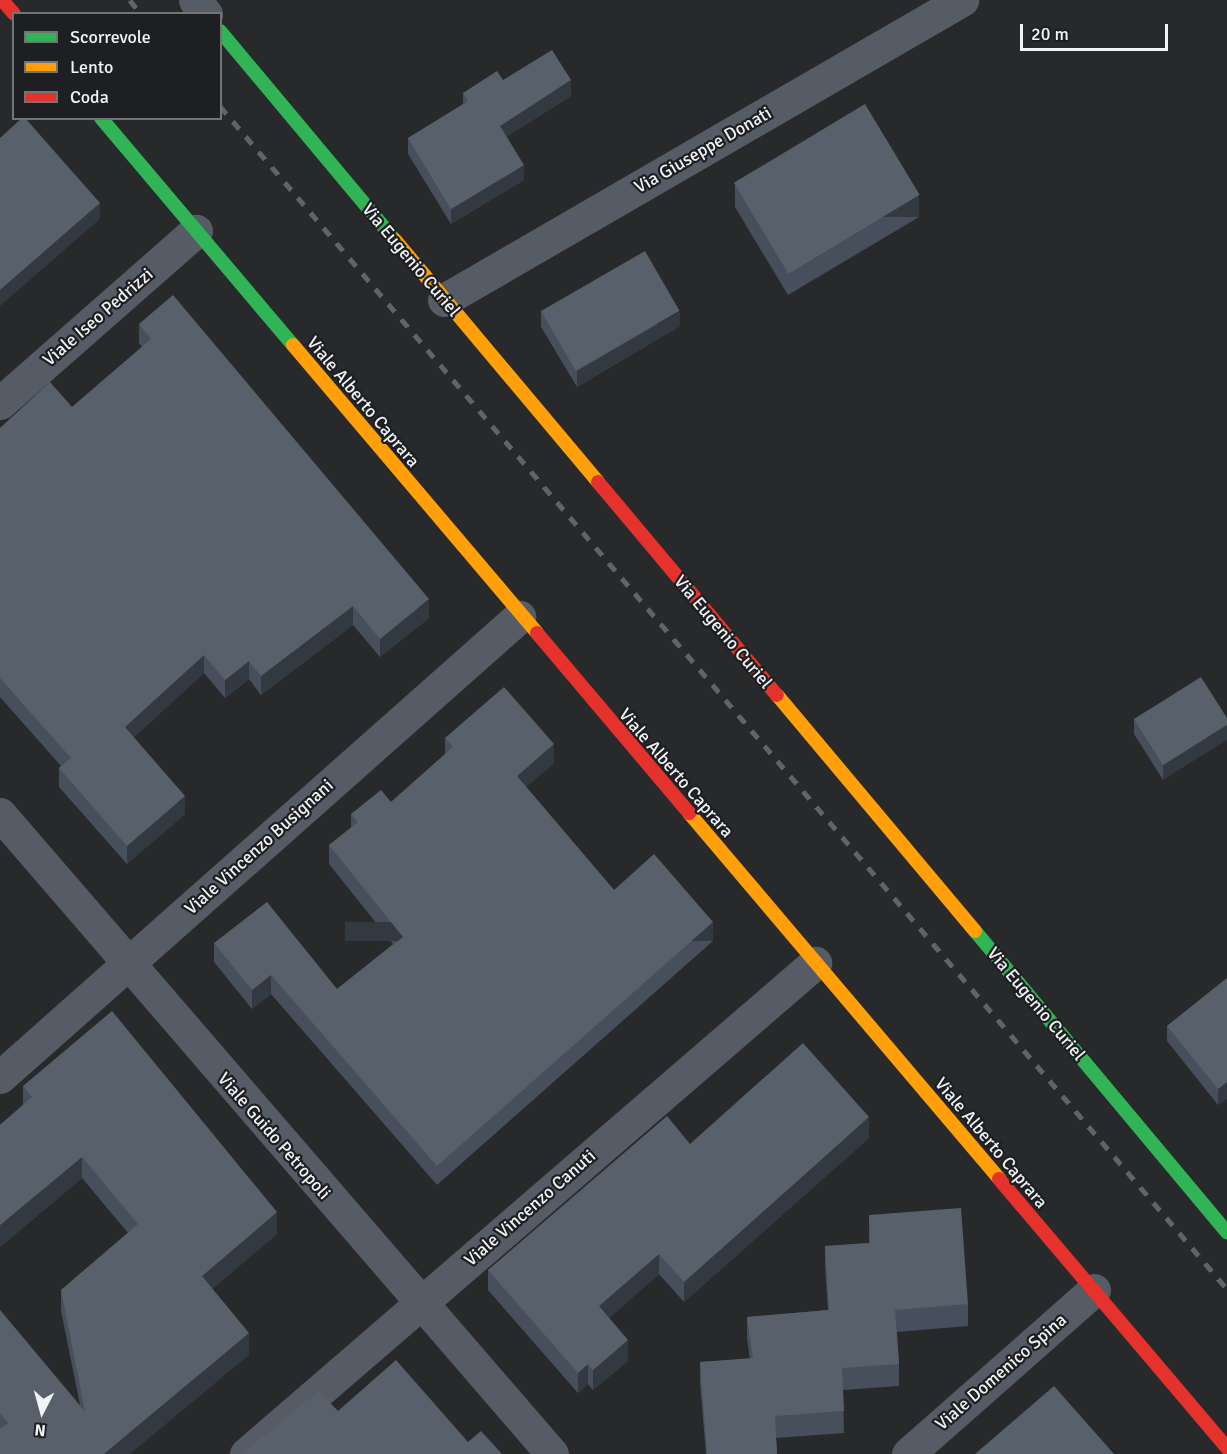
<!DOCTYPE html>
<html>
<head>
<meta charset="utf-8">
<style>
  body { margin:0 }
  #map { position:relative; width:1227px; height:1454px; overflow:hidden; background:#27292a; font-family:Signika,sans-serif }
  div>[style] { position:absolute }
  [style*='--x'] { left:calc(var(--x)*1px); top:calc(var(--y)*1px); width:calc(var(--w)*1px); rotate:calc(var(--a)*1deg) }
  .street>* { height:33px; margin:-16.5px; padding:0 16.5px; transform-origin:16.5px; border-radius:16.5px; background:#565c65 }
  .fast>* { height:14px; margin:-7px; padding:0 7px; transform-origin:7px; border-radius:7px; background:#30b455 }
  .slow>* { height:14px; margin:-7px; padding:0 7px; transform-origin:7px; border-radius:7px; background:#ff9f0a }
  .jam>* { height:14px; margin:-7px; padding:0 7px; transform-origin:7px; border-radius:7px; background:#e5322d }
  .rail>* { height:4.5px; margin-top:-2.25px; transform-origin:0; background:repeating-linear-gradient(90deg,#606469 0 10px,transparent 0 20px) }
  .wall>* { inset:0; background:#464f5b }
  .shaded-wall>* { inset:0; background:#323940; transform-origin:0 0 }
  .building>* { inset:0; background:#58616b; transform-origin:0 0 }
  span { translate:-50% -50%; white-space:nowrap; text-align:center; line-height:1.15; -webkit-text-stroke:4.5px #1d1f22; paint-order:stroke }
  .street-label { font-size:18px; color:#f2f3f5 }
  .legend { position:absolute; left:12px; top:12px; width:210px; height:108px; box-sizing:border-box; background:#1d1f22; border:2px solid #727476; margin:0; padding:8px 10px; list-style:none; font-size:18px; color:#f2f3f5 }
  .legend li { display:flex; align-items:center; gap:12px; height:30px }
  .legend b { width:30px; border:2px solid #727476 }
  .north { position:absolute; left:12px; top:1382px; width:60px; height:60px; -webkit-text-stroke:4px #1d1f22; paint-order:stroke; rotate:186deg; font-size:16px; font-weight:700; line-height:24px; text-align:center; color:#f2f3f5 }
  .north::after { content:''; display:block; margin:auto; width:21px; height:27px; background:#f2f3f5; clip-path:polygon(50% 0,100% 100%,50% 72%,0 100%) }
  .scale { position:absolute; left:1020px; top:24px; width:148px; height:27px; box-sizing:border-box; border:3px solid #f2f3f5; border-top:0; padding-left:8px; font-size:18px; line-height:21px; white-space:nowrap; color:#f2f3f5; -webkit-text-stroke:4px #1d1f22; paint-order:stroke }
</style>
</head>
<body>
<div id="map">
  <div class="street">
    <div style="--x:195;--y:0;--w:18;--a:52"></div>
    <div style="--x:444;--y:300;--w:599;--a:-30.08"></div>
    <div style="--x:0;--y:403;--w:261;--a:-41.3"></div>
    <div style="--x:0;--y:814;--w:845;--a:49.22"></div>
    <div style="--x:0;--y:1077;--w:694;--a:-41.55"></div>
    <div style="--x:246;--y:1454;--w:752;--a:-40.79"></div>
    <div style="--x:908;--y:1454;--w:248;--a:-41.4"></div>
  </div>
  <div class="fast">
    <div style="--x:220;--y:31;--w:273;--a:50.1"></div>
    <div style="--x:101;--y:118;--w:297;--a:49.8"></div>
    <div style="--x:975;--y:931;--w:393;--a:50.1"></div>
  </div>
  <div class="slow">
    <div style="--x:395;--y:240;--w:316;--a:50"></div>
    <div style="--x:293;--y:345;--w:377;--a:49.7"></div>
    <div style="--x:777;--y:695;--w:308;--a:50"></div>
    <div style="--x:689;--y:813;--w:480;--a:49.7"></div>
  </div>
  <div class="jam">
    <div style="--x:2;--y:0;--w:18;--a:49"></div>
    <div style="--x:598;--y:482;--w:278;--a:50"></div>
    <div style="--x:537;--y:633;--w:236;--a:49.8"></div>
    <div style="--x:999;--y:1179;--w:353;--a:49.7"></div>
  </div>
  <div class="rail">
    <div style="--x:130;--y:0;--w:18;--a:52"></div>
    <div style="--x:220;--y:106;--w:1554;--a:49.59"></div>
  </div>
  <div class="wall">
    <div style="clip-path:polygon(503px 80px,571px 96px,506px 137px,524px 180px,451px 224px,408px 154px,408px 138px,463px 105px,463px 93px)"></div>
    <div style="clip-path:polygon(735px 184px,919px 217px,788px 295px,735px 207px)"></div>
    <div style="clip-path:polygon(541px 311px,680px 326px,577px 387px,541px 327px)"></div>
    <div style="clip-path:polygon(139px 324px,429px 618px,380px 657px,353px 625px,261px 695px,249px 679px,225px 698px,204px 673px,134px 737px,185px 814px,127px 864px,59px 787px,59px 768px,61px 766px,0 697px,0 428px,72px 407px,142px 347px,139px 343px)"></div>
    <div style="clip-path:polygon(1227px 718px,1163px 780px,1134px 734px,1134px 719px)"></div>
    <div style="clip-path:polygon(445px 738px,554px 763px,526px 787px,614px 890px,713px 941px,437px 1185px,271px 994px,252px 1009px,214px 962px,214px 943px,337px 989px,393px 944px,329px 864px,329px 845px,351px 828px,351px 814px,391px 802px,445px 754px)"></div>
    <div style="clip-path:polygon(1227px 978px,1227px 1098px,1218px 1105px,1167px 1041px,1167px 1026px)"></div>
    <div style="clip-path:polygon(23px 1086px,277px 1234px,212px 1289px,249px 1355px,0 1454px,0 1310px,80px 1405px,61px 1311px,61px 1290px,128px 1233px,82px 1178px,0 1247px,0 1125px,23px 1105px)"></div>
    <div style="clip-path:polygon(869px 1138px,684px 1302px,659px 1274px,609px 1318px,628px 1361px,593px 1390px,588px 1384px,578px 1393px,488px 1290px,488px 1270px,690px 1144px)"></div>
    <div style="clip-path:polygon(869px 1215px,968px 1304px,968px 1326px,897px 1332px,899px 1364px,899px 1386px,843px 1390px,844px 1433px,776px 1438px,777px 1454px,706px 1454px,700px 1384px,700px 1362px,750px 1359px,747px 1339px,747px 1317px,828px 1310px,825px 1268px,825px 1246px,869px 1243px)"></div>
  </div>
  <div class="shaded-wall">
    <div style="clip-path:polygon(571px 80px,571px 96px,500px 141px,500px 126px)"></div>
    <div style="clip-path:polygon(524px 165px,524px 180px,451px 224px,451px 209px)"></div>
    <div style="left:919px;top:195px;width:22px;height:152px;rotate:90deg"></div>
    <div style="clip-path:polygon(100px 203px,100px 219px,0 306px,0 290px)"></div>
    <div style="clip-path:polygon(680px 311px,680px 326px,577px 387px,577px 371px)"></div>
    <div style="clip-path:polygon(429px 599px,429px 618px,380px 657px,380px 639px)"></div>
    <div style="clip-path:polygon(353px 606px,353px 625px,261px 695px,261px 676px)"></div>
    <div style="clip-path:polygon(204px 655px,204px 673px,125px 745px,125px 727px)"></div>
    <div style="clip-path:polygon(249px 661px,249px 679px,225px 698px,225px 680px)"></div>
    <div style="clip-path:polygon(1227px 725px,1227px 740px,1163px 780px,1163px 765px)"></div>
    <div style="clip-path:polygon(554px 744px,554px 763px,517px 795px,517px 776px)"></div>
    <div style="clip-path:polygon(185px 796px,185px 814px,127px 864px,127px 846px)"></div>
    <div style="left:713px;top:922px;width:19px;height:368px;rotate:90deg"></div>
    <div style="clip-path:polygon(271px 975px,271px 994px,252px 1009px,252px 990px)"></div>
    <div style="clip-path:polygon(1227px 1082px,1227px 1098px,1218px 1105px,1218px 1089px)"></div>
    <div style="clip-path:polygon(869px 1117px,869px 1138px,684px 1302px,684px 1282px)"></div>
    <div style="clip-path:polygon(82px 1157px,82px 1178px,0 1247px,0 1225px)"></div>
    <div style="clip-path:polygon(277px 1212px,277px 1234px,202px 1298px,202px 1276px)"></div>
    <div style="clip-path:polygon(659px 1254px,659px 1274px,599px 1327px,599px 1306px)"></div>
    <div style="clip-path:polygon(249px 1333px,249px 1355px,130px 1454px,104px 1454px)"></div>
    <div style="clip-path:polygon(628px 1340px,628px 1361px,593px 1390px,593px 1370px)"></div>
    <div style="clip-path:polygon(588px 1364px,588px 1384px,578px 1393px,578px 1373px)"></div>
  </div>
  <div class="building">
    <div style="clip-path:polygon(552px 50px,571px 80px,500px 126px,524px 165px,451px 209px,408px 138px,468px 101px,463px 93px,497px 71px,503px 80px)"></div>
    <div style="left:865px;top:104px;width:106px;height:153px;rotate:59deg"></div>
    <div style="clip-path:polygon(22px 118px,25px 118px,100px 203px,0 290px,0 138px)"></div>
    <div style="left:645px;top:251px;width:69px;height:120px;rotate:60deg"></div>
    <div style="clip-path:polygon(173px 295px,429px 599px,380px 639px,353px 606px,261px 676px,249px 661px,225px 680px,204px 655px,125px 727px,185px 796px,127px 846px,59px 768px,71px 758px,0 678px,0 428px,50px 382px,72px 407px,151px 339px,139px 324px)"></div>
    <div style="clip-path:polygon(1201px 677px,1227px 718px,1227px 725px,1163px 765px,1134px 719px)"></div>
    <div style="clip-path:polygon(504px 687px,554px 744px,517px 776px,614px 890px,654px 854px,713px 922px,437px 1166px,271px 975px,252px 990px,214px 943px,267px 902px,337px 989px,403px 937px,329px 845px,358px 822px,351px 814px,381px 790px,391px 802px,453px 747px,445px 738px)"></div>
    <div style="clip-path:polygon(1227px 978px,1227px 1082px,1218px 1089px,1167px 1026px)"></div>
    <div style="clip-path:polygon(112px 1011px,277px 1212px,202px 1276px,249px 1333px,104px 1454px,0 1454px,0 1429px,8px 1423px,0 1413px,0 1310px,85px 1412px,61px 1290px,138px 1224px,82px 1157px,0 1225px,0 1125px,32px 1097px,23px 1086px)"></div>
    <div style="clip-path:polygon(803px 1043px,869px 1117px,684px 1282px,659px 1254px,599px 1306px,628px 1340px,593px 1370px,588px 1364px,578px 1373px,488px 1270px,667px 1116px,690px 1144px)"></div>
    <div style="clip-path:polygon(961px 1208px,968px 1304px,895px 1310px,899px 1364px,842px 1368px,844px 1411px,775px 1416px,777px 1454px,707px 1454px,700px 1362px,753px 1358px,747px 1317px,829px 1310px,825px 1246px,870px 1243px,869px 1215px)"></div>
    <div style="clip-path:polygon(396px 1360px,468px 1442px,481px 1431px,502px 1454px,242px 1454px,319px 1391px,338px 1411px)"></div>
    <div style="clip-path:polygon(1054px 1386px,1114px 1454px,975px 1454px)"></div>
  </div>
  <div class="street-label">
    <span style="left:703px;top:150px;rotate:-30deg">Via Giuseppe Donati</span>
    <span style="left:411px;top:260px;rotate:50deg">Via Eugenio Curiel</span>
    <span style="left:98px;top:317px;rotate:-41deg">Viale Iseo Pedrizzi</span>
    <span style="left:363px;top:402px;rotate:50deg">Viale Alberto Caprara</span>
    <span style="left:723px;top:632px;rotate:50deg">Via Eugenio Curiel</span>
    <span style="left:676px;top:773px;rotate:49deg">Viale Alberto Caprara</span>
    <span style="left:259px;top:847px;rotate:-42deg">Viale Vincenzo Busignani</span>
    <span style="left:1036px;top:1004px;rotate:50deg">Via Eugenio Curiel</span>
    <span style="left:274px;top:1136px;rotate:49deg">Viale Guido Petropoli</span>
    <span style="left:991px;top:1143px;rotate:50deg">Viale Alberto Caprara</span>
    <span style="left:530px;top:1208px;rotate:-41deg">Viale Vincenzo Canuti</span>
    <span style="left:1001px;top:1372px;rotate:-41deg">Viale Domenico Spina</span>
  </div>
  <ul class="legend">
  <li><b style="height:8px;background:#30b455"></b>Scorrevole</li>
  <li><b style="height:8px;background:#ff9f0a"></b>Lento</li>
  <li><b style="height:8px;background:#e5322d"></b>Coda</li>
  </ul>
  <div class="north">N</div>
  <div class="scale">20 m</div>
</div>
</body>
</html>
